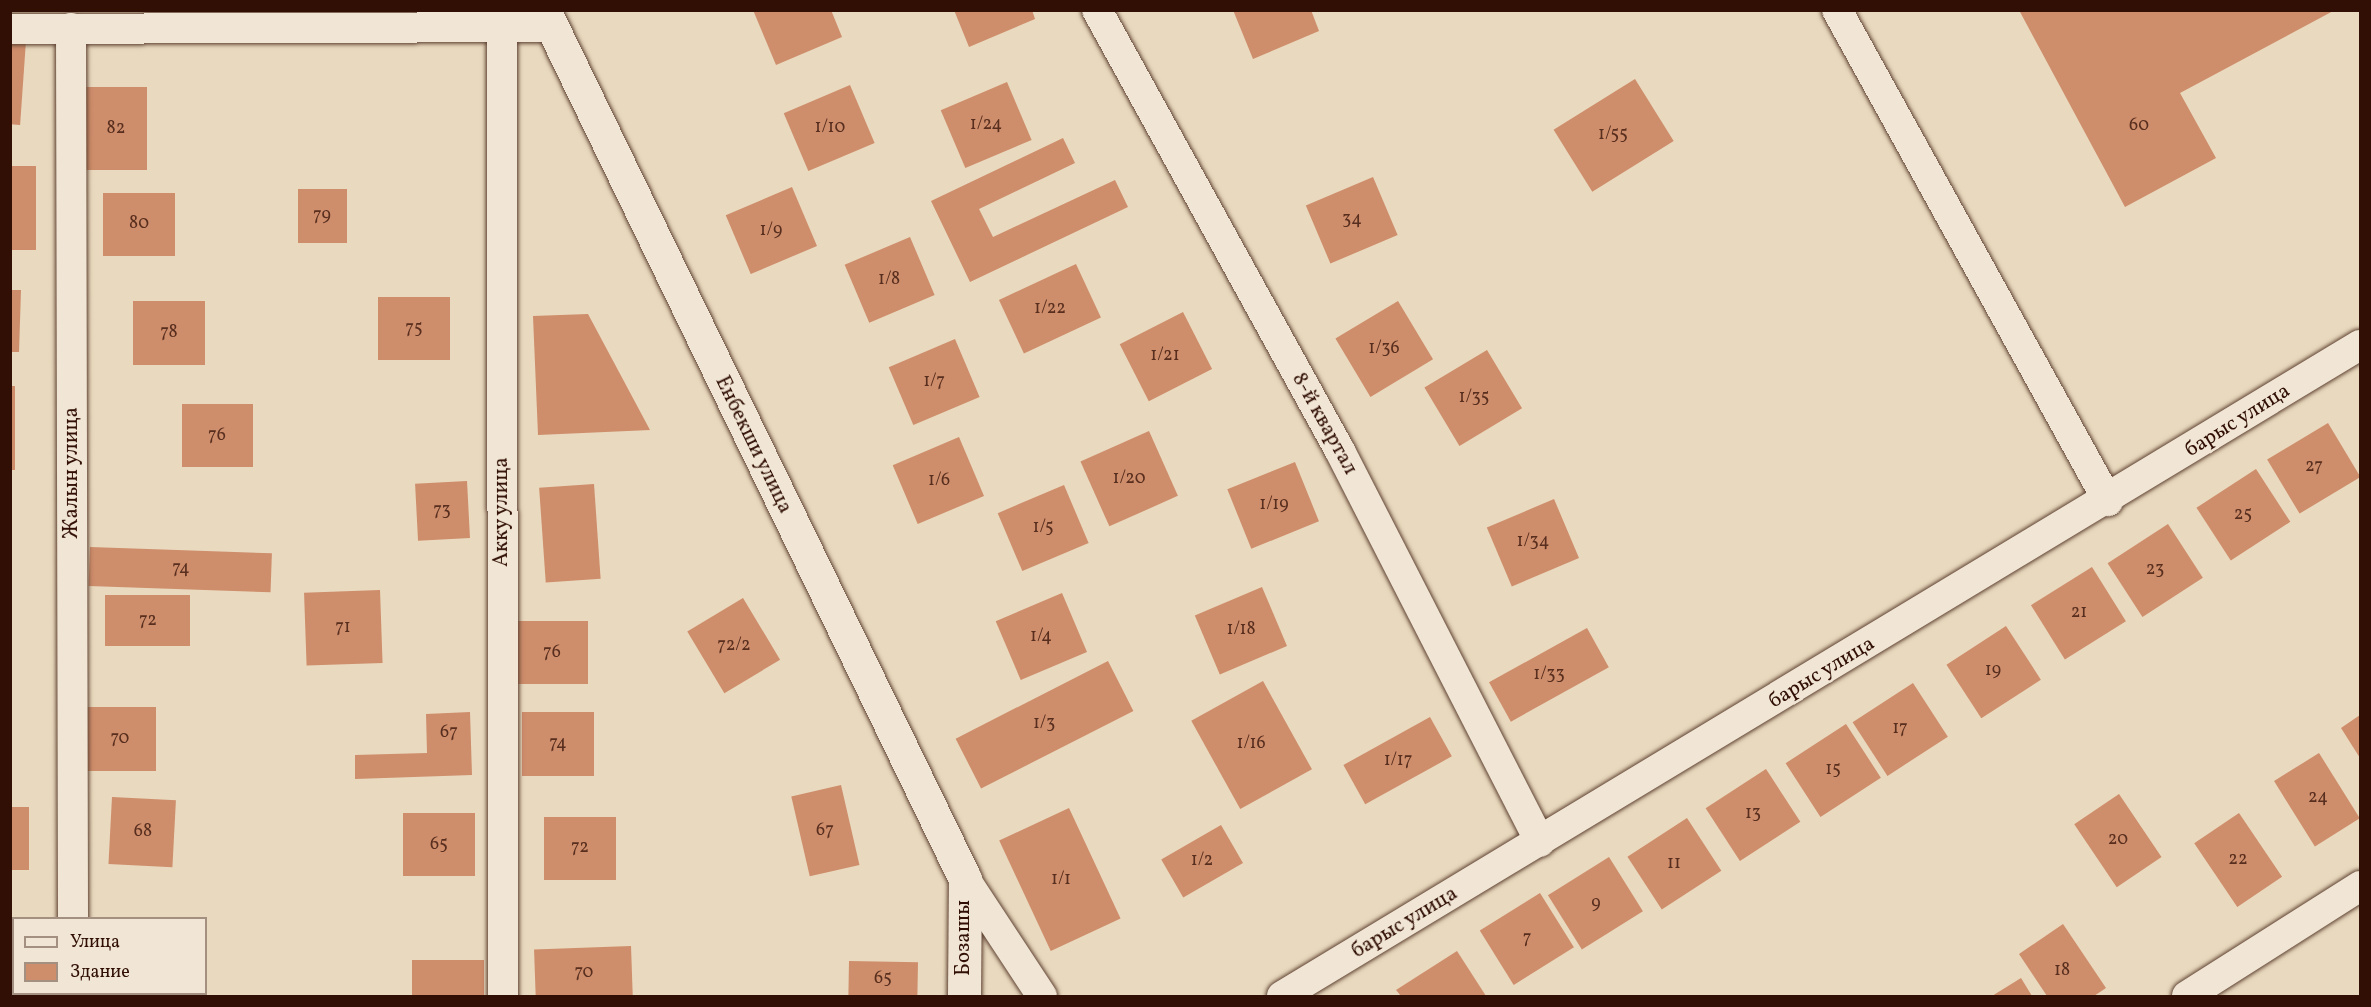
<!DOCTYPE html>
<html>
<head>
<meta charset="utf-8">
<style>
  body { margin:0 }
  #map { position:relative; width:2371px; height:1007px; overflow:hidden; background:#e9d9be; font-family:Vollkorn,serif }
  div>[style] { position:absolute }
  [style*='--x'] { left:calc(var(--x)*1px); top:calc(var(--y)*1px); width:calc(var(--w)*1px); rotate:calc(var(--a)*1deg) }
  .building>* { inset:0; background:#ce8d6b; transform-origin:0 0 }
  .roads { filter:drop-shadow(0 0 2px #5f4232) drop-shadow(0 0 2px #5f4232) }
  .street>* { height:30px; margin:-15px; padding:0 15px; transform-origin:15px; border-radius:15px; background:#f1e6d5 }
  .secondary>* { height:33px; margin:-16.5px; padding:0 16.5px; transform-origin:16.5px; border-radius:16.5px; background:#f1e6d5 }
  span { translate:-50% -50%; white-space:nowrap; text-align:center; line-height:1.15; -webkit-text-stroke:5px #f1e6d5; paint-order:stroke }
  .number-label { font-size:18px; color:#582e1e }
  .number-label span { -webkit-text-stroke-width:0 }
  .street-label { font-size:21px; color:#310f04 }
  .frame { position:absolute; inset:0; border:12px solid #310f04; pointer-events:none }
  .legend { position:absolute; left:12px; top:917px; width:195px; height:78px; box-sizing:border-box; background:#f1e6d5; border:2px solid #a49081; margin:0; padding:8px 10px; list-style:none; font-size:18px; color:#310f04 }
  .legend li { display:flex; align-items:center; gap:12px; height:30px }
  .legend b { width:30px; border:2px solid #a49081 }
</style>
</head>
<body>
<div id="map">
  <div class="building">
    <div style="clip-path:polygon(753px 10px,831px 10px,842px 37px,776px 65px)"></div>
    <div style="clip-path:polygon(954px 10px,1032px 10px,1035px 19px,969px 47px)"></div>
    <div style="clip-path:polygon(1233px 10px,1311px 10px,1319px 31px,1253px 59px)"></div>
    <div style="clip-path:polygon(2019px 10px,2335px 10px,2180px 93px,2216px 158px,2125px 207px)"></div>
    <div style="left:10px;top:40px;width:16px;height:84px;rotate:4deg"></div>
    <div style="left:1635px;top:79px;width:73px;height:96px;rotate:58deg"></div>
    <div style="left:1007px;top:82px;width:63px;height:72px;rotate:67deg"></div>
    <div style="left:850px;top:85px;width:63px;height:72px;rotate:67deg"></div>
    <div style="left:85px;top:87px;width:62px;height:83px"></div>
    <div style="clip-path:polygon(1063px 138px,1075px 163px,979px 209px,993px 237px,1115px 180px,1128px 207px,970px 282px,931px 201px)"></div>
    <div style="left:10px;top:166px;width:26px;height:84px"></div>
    <div style="left:1373px;top:177px;width:63px;height:73px;rotate:67deg"></div>
    <div style="left:792px;top:187px;width:64px;height:72px;rotate:67deg"></div>
    <div style="left:298px;top:189px;width:49px;height:54px"></div>
    <div style="left:103px;top:193px;width:72px;height:63px"></div>
    <div style="left:910px;top:237px;width:63px;height:71px;rotate:67deg"></div>
    <div style="left:1076px;top:264px;width:59px;height:85px;rotate:65deg"></div>
    <div style="clip-path:polygon(10px 290px,21px 290px,19px 352px,10px 352px)"></div>
    <div style="left:378px;top:297px;width:72px;height:63px"></div>
    <div style="left:133px;top:301px;width:72px;height:64px"></div>
    <div style="left:1398px;top:301px;width:68px;height:73px;rotate:59deg"></div>
    <div style="left:1183px;top:312px;width:64px;height:71px;rotate:63deg"></div>
    <div style="clip-path:polygon(588px 314px,650px 430px,538px 435px,533px 316px)"></div>
    <div style="left:955px;top:339px;width:63px;height:72px;rotate:67deg"></div>
    <div style="left:1487px;top:350px;width:68px;height:73px;rotate:59deg"></div>
    <div style="left:10px;top:386px;width:5px;height:84px"></div>
    <div style="left:182px;top:404px;width:71px;height:63px"></div>
    <div style="left:2328px;top:423px;width:63px;height:71px;rotate:59deg"></div>
    <div style="left:1149px;top:431px;width:71px;height:75px;rotate:66deg"></div>
    <div style="left:959px;top:437px;width:64px;height:72px;rotate:67deg"></div>
    <div style="left:1295px;top:462px;width:64px;height:73px;rotate:68deg"></div>
    <div style="left:2256px;top:469px;width:63px;height:71px;rotate:57deg"></div>
    <div style="left:467px;top:481px;width:57px;height:52px;rotate:87deg"></div>
    <div style="left:594px;top:484px;width:95px;height:55px;rotate:86deg"></div>
    <div style="left:1064px;top:485px;width:63px;height:72px;rotate:67deg"></div>
    <div style="left:1554px;top:499px;width:64px;height:73px;rotate:67deg"></div>
    <div style="left:2168px;top:524px;width:64px;height:72px;rotate:57deg"></div>
    <div style="left:90px;top:547px;width:182px;height:39px;rotate:2deg"></div>
    <div style="left:2092px;top:567px;width:64px;height:72px;rotate:58deg"></div>
    <div style="left:1262px;top:587px;width:64px;height:73px;rotate:67deg"></div>
    <div style="left:380px;top:590px;width:73px;height:76px;rotate:88deg"></div>
    <div style="left:1062px;top:593px;width:64px;height:72px;rotate:67deg"></div>
    <div style="left:105px;top:595px;width:85px;height:51px"></div>
    <div style="left:743px;top:598px;width:72px;height:65px;rotate:59deg"></div>
    <div style="left:516px;top:621px;width:72px;height:63px"></div>
    <div style="left:2006px;top:626px;width:64px;height:71px;rotate:57deg"></div>
    <div style="left:1587px;top:628px;width:45px;height:112px;rotate:61deg"></div>
    <div style="left:1108px;top:661px;width:56px;height:171px;rotate:63deg"></div>
    <div style="left:1263px;top:681px;width:101px;height:82px;rotate:61deg"></div>
    <div style="left:1913px;top:683px;width:64px;height:72px;rotate:57deg"></div>
    <div style="left:84px;top:707px;width:72px;height:64px"></div>
    <div style="clip-path:polygon(470px 712px,472px 775px,355px 779px,355px 755px,427px 753px,426px 714px)"></div>
    <div style="left:522px;top:712px;width:72px;height:64px"></div>
    <div style="clip-path:polygon(2360px 715px,2360px 758px,2341px 728px)"></div>
    <div style="left:1430px;top:717px;width:45px;height:99px;rotate:61deg"></div>
    <div style="left:1846px;top:724px;width:64px;height:72px;rotate:57deg"></div>
    <div style="left:2319px;top:753px;width:77px;height:53px;rotate:58deg"></div>
    <div style="left:1766px;top:769px;width:63px;height:72px;rotate:57deg"></div>
    <div style="left:841px;top:785px;width:82px;height:51px;rotate:77deg"></div>
    <div style="left:2119px;top:794px;width:76px;height:54px;rotate:56deg"></div>
    <div style="left:112px;top:797px;width:64px;height:67px;rotate:3deg"></div>
    <div style="left:10px;top:807px;width:19px;height:63px"></div>
    <div style="left:1069px;top:808px;width:122px;height:77px;rotate:65deg"></div>
    <div style="left:403px;top:813px;width:72px;height:63px"></div>
    <div style="left:2239px;top:813px;width:77px;height:54px;rotate:56deg"></div>
    <div style="left:544px;top:817px;width:72px;height:63px"></div>
    <div style="left:1687px;top:818px;width:63px;height:71px;rotate:57deg"></div>
    <div style="left:1221px;top:825px;width:44px;height:69px;rotate:60deg"></div>
    <div style="left:1609px;top:857px;width:64px;height:72px;rotate:58deg"></div>
    <div style="left:1540px;top:893px;width:64px;height:71px;rotate:58deg"></div>
    <div style="clip-path:polygon(2063px 924px,2106px 988px,2094px 996px,2047px 996px,2019px 954px)"></div>
    <div style="left:631px;top:946px;width:50px;height:97px;rotate:88deg"></div>
    <div style="clip-path:polygon(1457px 951px,1486px 996px,1401px 996px,1396px 990px)"></div>
    <div style="left:412px;top:960px;width:72px;height:36px"></div>
    <div style="left:849px;top:961px;width:69px;height:35px;rotate:1deg"></div>
    <div style="clip-path:polygon(2021px 978px,2032px 996px,1992px 996px)"></div>
    <div style="left:110px;top:994px;width:61px;height:2px"></div>
  </div>
  <div class="roads">
    <div class="street">
      <div style="--x:1097;--y:10;--w:504;--a:61.14"></div>
      <div style="--x:1340;--y:451;--w:439;--a:62.9"></div>
      <div style="--x:1837;--y:10;--w:561;--a:61.1"></div>
      <div style="--x:71;--y:28;--w:890;--a:89.87"></div>
      <div style="--x:502;--y:28;--w:968;--a:89.94"></div>
      <div style="--x:10;--y:29;--w:538;--a:-0.21"></div>
      <div style="--x:965;--y:879;--w:140;--a:56.7"></div>
      <div style="--x:74;--y:994;--w:2;--a:90"></div>
      <div style="--x:1282;--y:996;--w:1259;--a:-31.13"></div>
      <div style="--x:2187;--y:996;--w:205;--a:-32.4"></div>
    </div>
    <div class="secondary">
      <div style="--x:544;--y:10;--w:966;--a:64.15"></div>
      <div style="--x:965;--y:879;--w:117;--a:90.5"></div>
    </div>
  </div>
  <div class="number-label">
    <span style="left:986px;top:125px">1/24</span>
    <span style="left:2139px;top:126px">60</span>
    <span style="left:830px;top:128px">1/10</span>
    <span style="left:116px;top:129px">82</span>
    <span style="left:1613px;top:135px">1/55</span>
    <span style="left:322px;top:216px">79</span>
    <span style="left:1352px;top:220px">34</span>
    <span style="left:139px;top:224px">80</span>
    <span style="left:771px;top:231px">1/9</span>
    <span style="left:889px;top:280px">1/8</span>
    <span style="left:1050px;top:309px">1/22</span>
    <span style="left:414px;top:329px">75</span>
    <span style="left:169px;top:333px">78</span>
    <span style="left:1384px;top:349px">1/36</span>
    <span style="left:1165px;top:356px">1/21</span>
    <span style="left:934px;top:382px">1/7</span>
    <span style="left:1474px;top:398px">1/35</span>
    <span style="left:217px;top:436px">76</span>
    <span style="left:2314px;top:467px">27</span>
    <span style="left:1129px;top:479px">1/20</span>
    <span style="left:939px;top:481px">1/6</span>
    <span style="left:1274px;top:505px">1/19</span>
    <span style="left:442px;top:511px">73</span>
    <span style="left:2243px;top:515px">25</span>
    <span style="left:1043px;top:528px">1/5</span>
    <span style="left:1533px;top:542px">1/34</span>
    <span style="left:181px;top:569px">74</span>
    <span style="left:2155px;top:570px">23</span>
    <span style="left:2079px;top:613px">21</span>
    <span style="left:148px;top:621px">72</span>
    <span style="left:343px;top:628px">71</span>
    <span style="left:1241px;top:630px">1/18</span>
    <span style="left:1041px;top:637px">1/4</span>
    <span style="left:734px;top:646px">72/2</span>
    <span style="left:552px;top:653px">76</span>
    <span style="left:1993px;top:671px">19</span>
    <span style="left:1549px;top:675px">1/33</span>
    <span style="left:1044px;top:724px">1/3</span>
    <span style="left:1900px;top:729px">17</span>
    <span style="left:449px;top:733px">67</span>
    <span style="left:120px;top:739px">70</span>
    <span style="left:558px;top:744px">74</span>
    <span style="left:1251px;top:744px">1/16</span>
    <span style="left:1398px;top:761px">1/17</span>
    <span style="left:1833px;top:770px">15</span>
    <span style="left:2318px;top:798px">24</span>
    <span style="left:1753px;top:814px">13</span>
    <span style="left:825px;top:831px">67</span>
    <span style="left:143px;top:832px">68</span>
    <span style="left:2118px;top:840px">20</span>
    <span style="left:439px;top:845px">65</span>
    <span style="left:580px;top:848px">72</span>
    <span style="left:2238px;top:860px">22</span>
    <span style="left:1202px;top:861px">1/2</span>
    <span style="left:1674px;top:864px">11</span>
    <span style="left:1061px;top:880px">1/1</span>
    <span style="left:1596px;top:904px">9</span>
    <span style="left:1527px;top:939px">7</span>
    <span style="left:2062px;top:971px">18</span>
    <span style="left:584px;top:973px">70</span>
    <span style="left:883px;top:979px">65</span>
  </div>
  <div class="street-label">
    <span style="left:2238px;top:421px;rotate:-32deg">барыс улица</span>
    <span style="left:1324px;top:424px;rotate:61deg">8-й квартал</span>
    <span style="left:753px;top:445px;rotate:64deg">Енбекши улица</span>
    <span style="left:72px;top:473px;rotate:-90deg">Жалын улица</span>
    <span style="left:502px;top:512px;rotate:-90deg">Акку улица</span>
    <span style="left:1822px;top:673px;rotate:-31deg">барыс улица</span>
    <span style="left:1405px;top:923px;rotate:-31deg">барыс улица</span>
    <span style="left:964px;top:938px;rotate:-90deg">Бозашы</span>
  </div>
  <div class="frame"></div>
  <ul class="legend">
  <li><b style="height:8px;background:#f1e6d5"></b>Улица</li>
  <li><b style="height:16px;background:#ce8d6b"></b>Здание</li>
  </ul>
</div>
</body>
</html>
